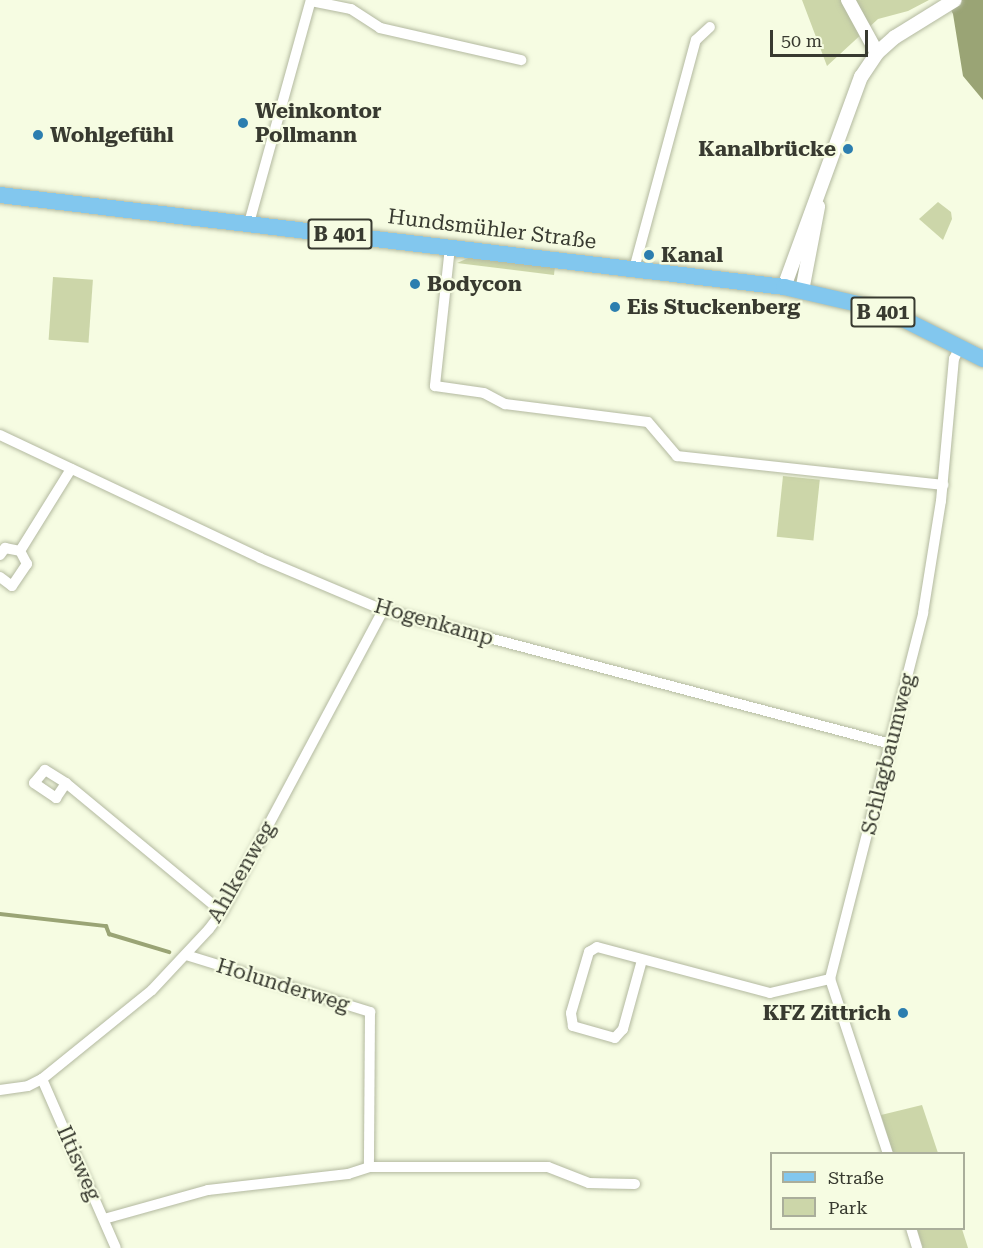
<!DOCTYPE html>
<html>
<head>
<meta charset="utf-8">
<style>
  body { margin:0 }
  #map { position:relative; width:983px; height:1248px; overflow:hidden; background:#f6fce2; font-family:"Roboto Serif",serif }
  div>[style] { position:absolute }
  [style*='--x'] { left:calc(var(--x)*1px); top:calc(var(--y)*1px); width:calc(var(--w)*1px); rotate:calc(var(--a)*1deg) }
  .green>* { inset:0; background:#ccd6a9; transform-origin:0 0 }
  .water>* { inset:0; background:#9aa475 }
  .stream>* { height:4px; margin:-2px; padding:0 2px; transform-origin:2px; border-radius:2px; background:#9aa475 }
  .roads { filter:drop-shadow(0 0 2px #b3b9a0) drop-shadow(0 0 2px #b3b9a0) }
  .minor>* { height:10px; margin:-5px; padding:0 5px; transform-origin:5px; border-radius:5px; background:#fff }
  .tertiary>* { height:14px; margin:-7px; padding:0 7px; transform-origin:7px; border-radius:7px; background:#fff }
  .primary>* { height:16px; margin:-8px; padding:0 8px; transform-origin:8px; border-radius:8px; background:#82c7ee }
  .dots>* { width:16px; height:16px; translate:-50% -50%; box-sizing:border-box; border:3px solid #f6fce2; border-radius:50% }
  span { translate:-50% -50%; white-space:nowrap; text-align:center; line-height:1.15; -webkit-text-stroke:4.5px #f6fce2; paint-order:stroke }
  .shield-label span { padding:2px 4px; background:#f6fce2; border:2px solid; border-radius:4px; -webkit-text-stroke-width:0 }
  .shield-label { font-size:20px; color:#383a30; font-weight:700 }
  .poi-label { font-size:21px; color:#383a30; font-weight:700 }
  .left { translate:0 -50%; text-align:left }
  .right { translate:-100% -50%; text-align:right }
  .street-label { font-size:21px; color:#383a30 }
  .legend { position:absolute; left:770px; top:1152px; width:195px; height:78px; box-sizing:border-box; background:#f6fce2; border:2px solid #aaae9b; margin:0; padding:8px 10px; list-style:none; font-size:18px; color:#383a30 }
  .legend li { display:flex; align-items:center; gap:12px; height:30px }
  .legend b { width:30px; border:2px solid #aaae9b }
  .scale { position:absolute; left:770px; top:30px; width:98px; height:27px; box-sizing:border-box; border:3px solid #383a30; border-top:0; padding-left:8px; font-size:18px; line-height:21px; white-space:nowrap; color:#383a30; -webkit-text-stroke:4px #f6fce2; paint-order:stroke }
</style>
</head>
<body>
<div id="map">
  <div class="green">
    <div style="clip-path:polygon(802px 0,929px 0,908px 11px,878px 19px,827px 66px)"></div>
    <div style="clip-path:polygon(938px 202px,951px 212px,952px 219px,943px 240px,919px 219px)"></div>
    <div style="clip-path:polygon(473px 256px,555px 266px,554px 275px,457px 263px)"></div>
    <div style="left:53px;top:277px;width:40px;height:63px;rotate:4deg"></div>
    <div style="left:783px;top:476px;width:37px;height:61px;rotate:6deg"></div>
    <div style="clip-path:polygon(922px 1105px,938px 1153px,893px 1153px,881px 1115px)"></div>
    <div style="clip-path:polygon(917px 1229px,962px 1229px,968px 1248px,923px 1248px)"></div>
  </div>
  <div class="water">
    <div style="clip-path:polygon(946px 0,983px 0,983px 100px,963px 76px,953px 14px)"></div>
  </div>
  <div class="stream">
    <div style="--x:0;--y:914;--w:107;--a:6.5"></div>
    <div style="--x:106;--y:926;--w:9;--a:69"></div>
    <div style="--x:109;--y:934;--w:63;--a:16.7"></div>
  </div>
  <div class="roads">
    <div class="minor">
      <div style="--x:311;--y:1;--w:41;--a:11.3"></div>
      <div style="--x:351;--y:9;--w:35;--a:33"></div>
      <div style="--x:380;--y:28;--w:145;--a:12.8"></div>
      <div style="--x:249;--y:223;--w:231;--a:-74.5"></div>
      <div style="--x:450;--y:247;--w:140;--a:96.2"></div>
      <div style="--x:435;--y:386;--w:49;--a:8.1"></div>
      <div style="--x:484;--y:393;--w:24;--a:28"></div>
      <div style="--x:505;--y:404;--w:144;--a:7.2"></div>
      <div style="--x:648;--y:422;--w:45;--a:49.5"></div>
      <div style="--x:677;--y:456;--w:268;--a:6.2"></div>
      <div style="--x:634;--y:269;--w:237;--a:-74.9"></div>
      <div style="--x:696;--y:40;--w:19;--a:-43"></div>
      <div style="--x:0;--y:435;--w:288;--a:25.3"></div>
      <div style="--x:260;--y:558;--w:134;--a:22.9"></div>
      <div style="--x:383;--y:610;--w:525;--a:14.78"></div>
      <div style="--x:0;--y:555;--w:9;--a:-54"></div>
      <div style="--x:5;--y:548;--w:15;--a:11"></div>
      <div style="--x:20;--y:551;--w:97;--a:-58.1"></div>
      <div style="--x:0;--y:577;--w:15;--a:37"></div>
      <div style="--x:12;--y:586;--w:27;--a:-56"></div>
      <div style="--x:27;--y:564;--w:15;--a:-118"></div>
      <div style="--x:66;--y:783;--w:25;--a:-148"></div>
      <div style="--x:45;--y:770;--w:17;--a:130"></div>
      <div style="--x:34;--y:783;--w:27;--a:34"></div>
      <div style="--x:56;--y:798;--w:18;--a:-56"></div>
      <div style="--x:66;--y:783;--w:202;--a:39.6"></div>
      <div style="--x:186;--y:955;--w:193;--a:17.2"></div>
      <div style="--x:370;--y:1012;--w:155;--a:90.4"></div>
      <div style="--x:642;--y:960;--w:72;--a:105.4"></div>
      <div style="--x:623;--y:1029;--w:12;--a:132"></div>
      <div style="--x:615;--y:1038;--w:44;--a:-164.1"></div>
      <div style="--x:573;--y:1026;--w:13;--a:-99"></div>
      <div style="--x:571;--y:1013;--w:64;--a:-73.6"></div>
      <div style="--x:589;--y:952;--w:9;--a:-32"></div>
      <div style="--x:597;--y:947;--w:179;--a:14.9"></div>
      <div style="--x:770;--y:993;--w:62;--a:-13.1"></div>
      <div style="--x:42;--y:1079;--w:184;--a:66.4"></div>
      <div style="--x:0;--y:1090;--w:28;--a:-8"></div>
      <div style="--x:28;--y:1086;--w:16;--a:-27"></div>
      <div style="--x:42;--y:1079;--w:141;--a:-39"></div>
      <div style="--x:152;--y:990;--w:83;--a:-46.9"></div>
      <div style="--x:209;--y:929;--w:21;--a:-53"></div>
      <div style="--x:222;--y:912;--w:342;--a:-61.9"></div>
      <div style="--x:888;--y:1154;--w:184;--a:-108.3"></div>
      <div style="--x:830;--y:979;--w:378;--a:-75.7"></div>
      <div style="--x:923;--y:613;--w:113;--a:-80.9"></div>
      <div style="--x:941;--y:501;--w:143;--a:-84.8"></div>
      <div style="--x:954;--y:359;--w:14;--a:-65"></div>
      <div style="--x:104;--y:1219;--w:108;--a:-15.6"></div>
      <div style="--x:208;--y:1190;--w:141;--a:-6.5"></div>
      <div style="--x:348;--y:1174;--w:22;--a:-18"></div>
      <div style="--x:369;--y:1167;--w:179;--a:0"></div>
      <div style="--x:548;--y:1167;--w:44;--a:21.3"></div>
      <div style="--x:589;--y:1183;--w:46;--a:1.2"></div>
      <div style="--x:911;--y:1228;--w:21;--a:73"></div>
    </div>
    <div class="tertiary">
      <div style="--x:848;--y:0;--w:60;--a:61.3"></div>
      <div style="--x:784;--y:287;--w:224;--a:-69.9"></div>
      <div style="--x:861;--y:77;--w:29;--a:-56"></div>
      <div style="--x:877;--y:53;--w:24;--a:-42"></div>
      <div style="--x:895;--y:37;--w:70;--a:-31.7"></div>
      <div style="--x:802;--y:291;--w:86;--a:-79.2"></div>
    </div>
    <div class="primary">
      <div style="--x:0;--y:195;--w:789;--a:6.69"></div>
      <div style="--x:784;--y:287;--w:85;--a:12.9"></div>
      <div style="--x:867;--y:306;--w:40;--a:20.2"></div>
      <div style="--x:905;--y:320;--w:87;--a:26.6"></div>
    </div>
  </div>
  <div class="dots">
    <div style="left:243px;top:123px;background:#2c7eaf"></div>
    <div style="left:38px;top:135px;background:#2c7eaf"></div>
    <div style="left:848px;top:149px;background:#2c7eaf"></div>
    <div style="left:649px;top:255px;background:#2c7eaf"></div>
    <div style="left:415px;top:284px;background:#2c7eaf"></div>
    <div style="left:615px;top:307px;background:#2c7eaf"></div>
    <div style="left:903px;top:1013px;background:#2c7eaf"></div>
  </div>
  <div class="shield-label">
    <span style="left:340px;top:234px">B 401</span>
    <span style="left:883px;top:312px">B 401</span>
  </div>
  <div class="poi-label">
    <span class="left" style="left:255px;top:123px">Weinkontor<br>Pollmann</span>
    <span class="left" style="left:50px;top:135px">Wohlgefühl</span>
    <span class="right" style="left:836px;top:149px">Kanalbrücke</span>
    <span class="left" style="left:661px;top:255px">Kanal</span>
    <span class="left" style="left:427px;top:284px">Bodycon</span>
    <span class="left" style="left:627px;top:307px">Eis Stuckenberg</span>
    <span class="right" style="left:891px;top:1013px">KFZ Zittrich</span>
  </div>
  <div class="street-label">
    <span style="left:492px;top:229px;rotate:7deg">Hundsmühler Straße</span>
    <span style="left:434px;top:622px;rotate:16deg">Hogenkamp</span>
    <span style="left:888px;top:754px;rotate:-76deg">Schlagbaumweg</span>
    <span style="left:241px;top:872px;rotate:-60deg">Ahlkenweg</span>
    <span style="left:283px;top:985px;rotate:17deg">Holunderweg</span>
    <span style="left:79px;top:1163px;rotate:66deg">Iltisweg</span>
  </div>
  <ul class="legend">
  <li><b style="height:8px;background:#82c7ee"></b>Straße</li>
  <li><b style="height:16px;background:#ccd6a9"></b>Park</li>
  </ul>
  <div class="scale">50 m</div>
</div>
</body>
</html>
